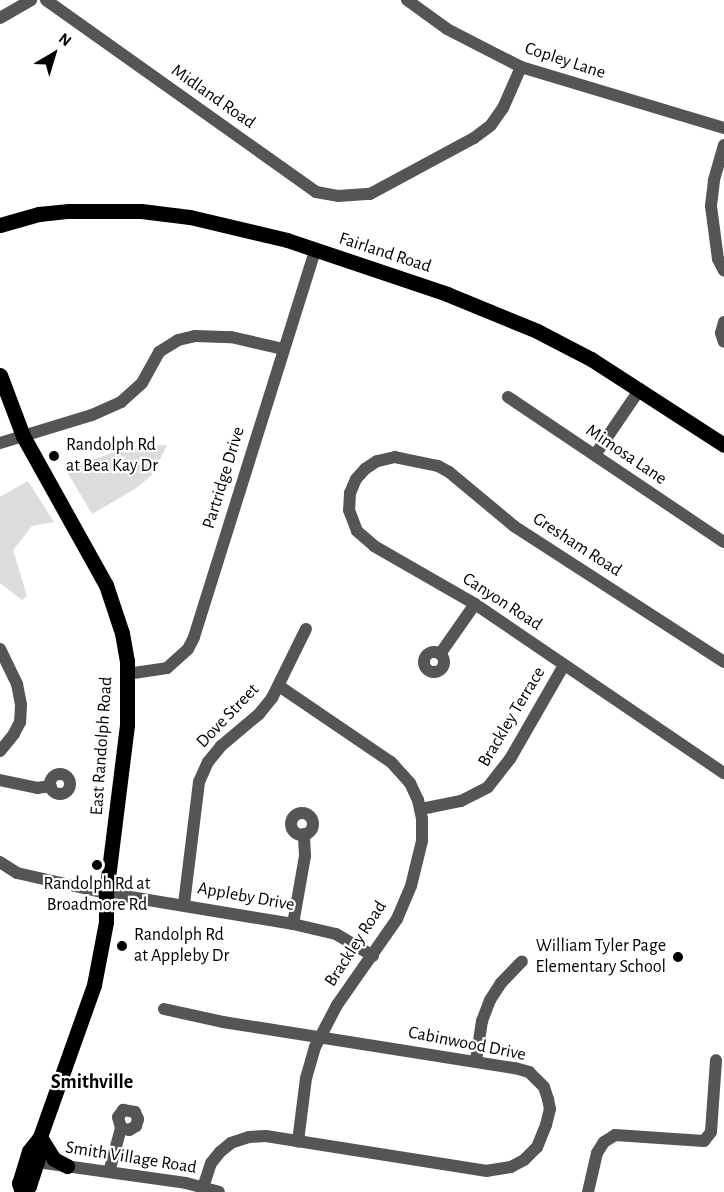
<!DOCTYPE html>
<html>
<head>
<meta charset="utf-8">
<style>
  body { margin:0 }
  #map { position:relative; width:724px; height:1192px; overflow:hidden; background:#fff; font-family:"Alegreya Sans",sans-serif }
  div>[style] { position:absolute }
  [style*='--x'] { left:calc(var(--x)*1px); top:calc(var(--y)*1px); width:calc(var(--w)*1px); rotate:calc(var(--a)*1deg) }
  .green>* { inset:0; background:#dcdcdc }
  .minor>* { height:12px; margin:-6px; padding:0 6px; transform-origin:6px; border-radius:6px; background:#555 }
  .minor>.ring { margin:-6px; padding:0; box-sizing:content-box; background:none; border:12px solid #555; border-radius:50% }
  .major>* { height:15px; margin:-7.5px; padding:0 7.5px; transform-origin:7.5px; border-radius:7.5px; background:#000 }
  .dots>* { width:16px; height:16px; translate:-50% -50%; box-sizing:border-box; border:3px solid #fff; border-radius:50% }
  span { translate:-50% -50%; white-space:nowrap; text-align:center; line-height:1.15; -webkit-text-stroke:4.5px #fff; paint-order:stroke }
  .street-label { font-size:18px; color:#000 }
  .poi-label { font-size:18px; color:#000 }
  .left { translate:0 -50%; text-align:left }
  .right { translate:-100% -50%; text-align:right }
  .neighbourhood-label { font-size:20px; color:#000; font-weight:700 }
  .north { position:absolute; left:24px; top:24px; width:60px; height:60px; -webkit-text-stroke:4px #fff; paint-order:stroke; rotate:38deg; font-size:16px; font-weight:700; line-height:24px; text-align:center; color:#000 }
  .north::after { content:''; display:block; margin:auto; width:21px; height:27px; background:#000; clip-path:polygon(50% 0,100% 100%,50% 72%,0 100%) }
</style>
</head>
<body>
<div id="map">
  <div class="green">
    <div style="clip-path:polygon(167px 445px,152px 475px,135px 489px,92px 514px,66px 470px,125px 448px)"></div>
    <div style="clip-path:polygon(28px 481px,54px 522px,32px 526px,13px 550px,27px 596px,22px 600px,0 583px,0 497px)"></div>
  </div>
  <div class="minor">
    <div style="--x:46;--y:0;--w:331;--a:35.4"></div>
    <div style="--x:316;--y:192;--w:22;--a:10"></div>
    <div style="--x:338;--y:196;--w:32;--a:-4"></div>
    <div style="--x:370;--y:194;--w:118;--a:-28.3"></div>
    <div style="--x:474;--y:138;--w:21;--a:-37"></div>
    <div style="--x:491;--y:125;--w:21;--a:-55"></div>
    <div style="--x:503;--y:108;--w:45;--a:-66.3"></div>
    <div style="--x:407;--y:0;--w:49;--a:35.9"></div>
    <div style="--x:447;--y:29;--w:83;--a:27.2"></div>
    <div style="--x:521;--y:67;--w:212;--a:16.7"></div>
    <div style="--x:0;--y:18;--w:36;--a:-30"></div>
    <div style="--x:724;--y:145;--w:37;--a:106"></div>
    <div style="--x:714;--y:181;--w:25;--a:97"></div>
    <div style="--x:711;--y:206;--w:53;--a:82.5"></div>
    <div style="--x:718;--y:259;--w:13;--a:63"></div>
    <div style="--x:724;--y:322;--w:11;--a:105"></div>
    <div style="--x:721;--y:333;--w:9;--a:72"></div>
    <div style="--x:508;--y:397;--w:260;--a:33.9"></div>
    <div style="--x:0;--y:443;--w:96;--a:-16.9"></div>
    <div style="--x:92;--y:415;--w:32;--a:-24"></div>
    <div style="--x:121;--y:402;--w:28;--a:-42"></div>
    <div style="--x:142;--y:383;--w:35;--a:-61"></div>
    <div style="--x:159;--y:352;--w:22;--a:-32"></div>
    <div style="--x:178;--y:340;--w:17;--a:-13"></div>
    <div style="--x:195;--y:336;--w:36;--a:2"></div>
    <div style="--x:231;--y:337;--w:53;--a:13"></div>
    <div style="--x:595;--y:455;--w:80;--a:-55.7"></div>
    <div style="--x:0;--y:649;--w:39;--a:64"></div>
    <div style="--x:17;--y:684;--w:21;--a:79"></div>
    <div style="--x:21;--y:705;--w:17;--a:93"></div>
    <div style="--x:20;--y:722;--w:13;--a:117"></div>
    <div style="--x:14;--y:734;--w:22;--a:129"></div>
    <div class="ring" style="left:424px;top:652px;width:8px;height:8px"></div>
    <div style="--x:440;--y:654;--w:61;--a:-55"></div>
    <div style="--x:724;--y:662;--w:250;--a:-147.1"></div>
    <div style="--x:514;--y:526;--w:85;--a:-140.3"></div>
    <div style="--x:449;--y:472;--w:13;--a:-151"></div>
    <div style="--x:438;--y:466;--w:44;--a:-168.2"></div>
    <div style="--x:395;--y:457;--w:18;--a:167"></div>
    <div style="--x:377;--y:461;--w:14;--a:146"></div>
    <div style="--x:365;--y:469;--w:13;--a:132"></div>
    <div style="--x:356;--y:479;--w:15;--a:113"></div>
    <div style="--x:350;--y:493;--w:17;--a:93"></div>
    <div style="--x:349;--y:510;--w:22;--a:69"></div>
    <div style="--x:357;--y:531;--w:23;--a:41"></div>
    <div style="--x:374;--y:546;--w:116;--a:29.9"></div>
    <div style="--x:475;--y:604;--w:301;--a:34.2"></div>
    <div style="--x:127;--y:674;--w:40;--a:-8.5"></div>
    <div style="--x:167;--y:668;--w:28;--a:-42"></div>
    <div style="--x:188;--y:649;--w:13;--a:-63"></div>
    <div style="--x:194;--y:637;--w:405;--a:-72.6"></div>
    <div style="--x:279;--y:686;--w:135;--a:34.2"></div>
    <div style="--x:391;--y:762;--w:28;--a:48"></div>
    <div style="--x:410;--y:783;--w:19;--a:65"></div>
    <div style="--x:418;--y:800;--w:19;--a:78"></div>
    <div style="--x:422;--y:819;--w:22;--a:90"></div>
    <div style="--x:422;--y:841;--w:46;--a:103.7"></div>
    <div style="--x:411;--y:886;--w:36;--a:113"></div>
    <div style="--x:397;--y:919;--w:105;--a:124.9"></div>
    <div style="--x:337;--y:1005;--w:47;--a:117.6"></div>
    <div style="--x:315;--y:1047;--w:32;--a:106"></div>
    <div style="--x:306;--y:1078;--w:64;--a:97.2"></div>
    <div class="ring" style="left:50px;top:774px;width:8px;height:8px"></div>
    <div style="--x:0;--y:780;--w:38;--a:12"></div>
    <div style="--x:37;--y:788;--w:14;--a:-8"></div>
    <div style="--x:421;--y:809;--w:41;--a:-11.3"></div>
    <div style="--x:461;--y:801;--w:30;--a:-27"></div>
    <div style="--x:488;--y:787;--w:36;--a:-52"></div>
    <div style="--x:510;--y:759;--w:108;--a:-60.1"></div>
    <div class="ring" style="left:291px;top:813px;width:10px;height:10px"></div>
    <div style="--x:0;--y:862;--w:20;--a:33"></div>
    <div style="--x:17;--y:873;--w:91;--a:12.7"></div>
    <div style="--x:106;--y:893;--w:190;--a:9.4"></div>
    <div style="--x:293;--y:924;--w:44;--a:13.1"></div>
    <div style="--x:336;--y:934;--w:43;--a:30.7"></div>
    <div style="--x:184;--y:904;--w:123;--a:-83"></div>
    <div style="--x:199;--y:782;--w:22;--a:-66"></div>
    <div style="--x:208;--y:762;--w:21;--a:-51"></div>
    <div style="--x:221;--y:746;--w:50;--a:-40.1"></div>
    <div style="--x:259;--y:714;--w:21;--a:-51"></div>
    <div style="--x:272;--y:698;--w:77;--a:-63.8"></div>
    <div style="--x:293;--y:924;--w:69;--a:-80"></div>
    <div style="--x:305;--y:856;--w:22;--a:-93"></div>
    <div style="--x:164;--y:1009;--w:60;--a:12.4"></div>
    <div style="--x:223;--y:1022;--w:296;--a:9"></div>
    <div style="--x:515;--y:1068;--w:15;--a:16"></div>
    <div style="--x:529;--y:1072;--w:21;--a:45"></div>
    <div style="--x:544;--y:1087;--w:13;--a:72"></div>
    <div style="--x:548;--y:1099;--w:10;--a:79"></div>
    <div style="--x:550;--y:1109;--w:16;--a:104"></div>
    <div style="--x:546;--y:1125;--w:24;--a:112"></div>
    <div style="--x:537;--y:1147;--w:18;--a:135"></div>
    <div style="--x:524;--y:1160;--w:15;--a:152"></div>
    <div style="--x:511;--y:1167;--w:24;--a:171"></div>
    <div style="--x:487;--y:1171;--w:224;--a:-171"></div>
    <div style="--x:266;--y:1136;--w:17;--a:177"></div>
    <div style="--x:249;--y:1137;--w:19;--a:162"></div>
    <div style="--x:231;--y:1143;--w:14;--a:141"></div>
    <div style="--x:220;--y:1152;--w:14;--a:129"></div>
    <div style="--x:211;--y:1163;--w:26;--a:108"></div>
    <div style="--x:476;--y:1061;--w:40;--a:-81.5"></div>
    <div style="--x:482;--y:1021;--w:22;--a:-69"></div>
    <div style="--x:490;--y:1000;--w:20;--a:-57"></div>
    <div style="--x:501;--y:983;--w:30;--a:-46"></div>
    <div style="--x:37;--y:1162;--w:150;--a:8"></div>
    <div style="--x:186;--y:1183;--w:34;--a:15"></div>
    <div style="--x:109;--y:1172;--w:46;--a:-74.7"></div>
    <div style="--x:121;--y:1128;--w:11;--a:-105"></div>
    <div style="--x:118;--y:1117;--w:9;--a:-54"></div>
    <div style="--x:123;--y:1110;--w:12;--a:9"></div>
    <div style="--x:135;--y:1112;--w:8;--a:67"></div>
    <div style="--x:138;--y:1119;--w:7;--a:106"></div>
    <div style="--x:136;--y:1126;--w:8;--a:150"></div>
    <div style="--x:129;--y:1130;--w:8;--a:-166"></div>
    <div style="--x:588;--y:1192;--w:40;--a:-77"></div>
    <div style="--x:597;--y:1153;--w:13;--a:-58"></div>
    <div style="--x:604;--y:1142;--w:13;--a:-32"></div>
    <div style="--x:615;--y:1135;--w:89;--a:3.9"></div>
    <div style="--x:704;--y:1141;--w:11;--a:-52"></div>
    <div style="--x:711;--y:1132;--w:72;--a:-86"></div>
  </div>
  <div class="major">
    <div style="--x:0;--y:225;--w:41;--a:-15.8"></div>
    <div style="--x:39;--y:214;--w:30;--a:-6"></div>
    <div style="--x:69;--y:211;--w:72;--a:0"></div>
    <div style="--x:141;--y:211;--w:49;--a:7"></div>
    <div style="--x:190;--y:217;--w:100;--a:13.3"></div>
    <div style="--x:287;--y:240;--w:169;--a:18.6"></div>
    <div style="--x:447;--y:294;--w:97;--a:22.3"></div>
    <div style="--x:537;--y:331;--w:61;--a:27.4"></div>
    <div style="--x:591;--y:359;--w:158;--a:32.9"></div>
    <div style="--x:0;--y:375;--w:65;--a:69.3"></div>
    <div style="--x:23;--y:436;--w:171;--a:60.9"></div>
    <div style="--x:106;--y:585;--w:51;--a:71.6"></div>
    <div style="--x:122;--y:633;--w:28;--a:80"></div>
    <div style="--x:127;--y:661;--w:64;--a:90"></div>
    <div style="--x:127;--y:725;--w:169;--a:97.1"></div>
    <div style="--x:106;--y:893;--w:29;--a:90"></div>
    <div style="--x:106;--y:922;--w:64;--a:100.8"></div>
    <div style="--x:94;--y:985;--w:161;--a:109.6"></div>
    <div style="--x:40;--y:1137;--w:18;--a:128"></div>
    <div style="--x:29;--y:1151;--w:34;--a:107"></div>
    <div style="--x:19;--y:1183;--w:9;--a:72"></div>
    <div style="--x:40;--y:1137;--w:26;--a:58"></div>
    <div style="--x:54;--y:1159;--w:15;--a:28"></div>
    <div style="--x:22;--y:1192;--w:9;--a:-41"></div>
    <div style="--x:29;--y:1186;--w:25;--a:-72"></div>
    <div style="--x:37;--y:1162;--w:25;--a:-83"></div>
  </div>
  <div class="dots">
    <div style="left:54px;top:456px;background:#000"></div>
    <div style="left:97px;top:865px;background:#000"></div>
    <div style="left:122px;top:946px;background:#000"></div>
    <div style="left:678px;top:957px;background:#000"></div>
  </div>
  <div class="street-label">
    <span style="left:565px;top:61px;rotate:18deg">Copley Lane</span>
    <span style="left:213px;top:97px;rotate:35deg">Midland Road</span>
    <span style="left:385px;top:253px;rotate:18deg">Fairland Road</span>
    <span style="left:626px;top:455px;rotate:34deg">Mimosa Lane</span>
    <span style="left:224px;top:478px;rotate:-73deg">Partridge Drive</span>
    <span style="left:577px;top:545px;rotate:33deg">Gresham Road</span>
    <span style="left:502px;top:602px;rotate:33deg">Canyon Road</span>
    <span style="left:228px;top:716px;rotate:-46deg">Dove Street</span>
    <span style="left:512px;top:717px;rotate:-59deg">Brackley Terrace</span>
    <span style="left:102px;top:746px;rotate:-86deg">East Randolph Road</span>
    <span style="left:246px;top:897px;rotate:10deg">Appleby Drive</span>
    <span style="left:356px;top:944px;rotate:-57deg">Brackley Road</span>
    <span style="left:467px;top:1044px;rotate:11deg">Cabinwood Drive</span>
    <span style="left:131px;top:1158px;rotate:9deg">Smith Village Road</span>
  </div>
  <div class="poi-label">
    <span class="left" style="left:66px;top:456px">Randolph Rd<br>at Bea Kay Dr</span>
    <span style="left:97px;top:895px">Randolph Rd at<br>Broadmore Rd</span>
    <span class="left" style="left:134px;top:946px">Randolph Rd<br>at Appleby Dr</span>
    <span class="right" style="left:666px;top:957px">William Tyler Page<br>Elementary School</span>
  </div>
  <div class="neighbourhood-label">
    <span style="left:92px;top:1082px">Smithville</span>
  </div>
  <div class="north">N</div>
</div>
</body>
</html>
